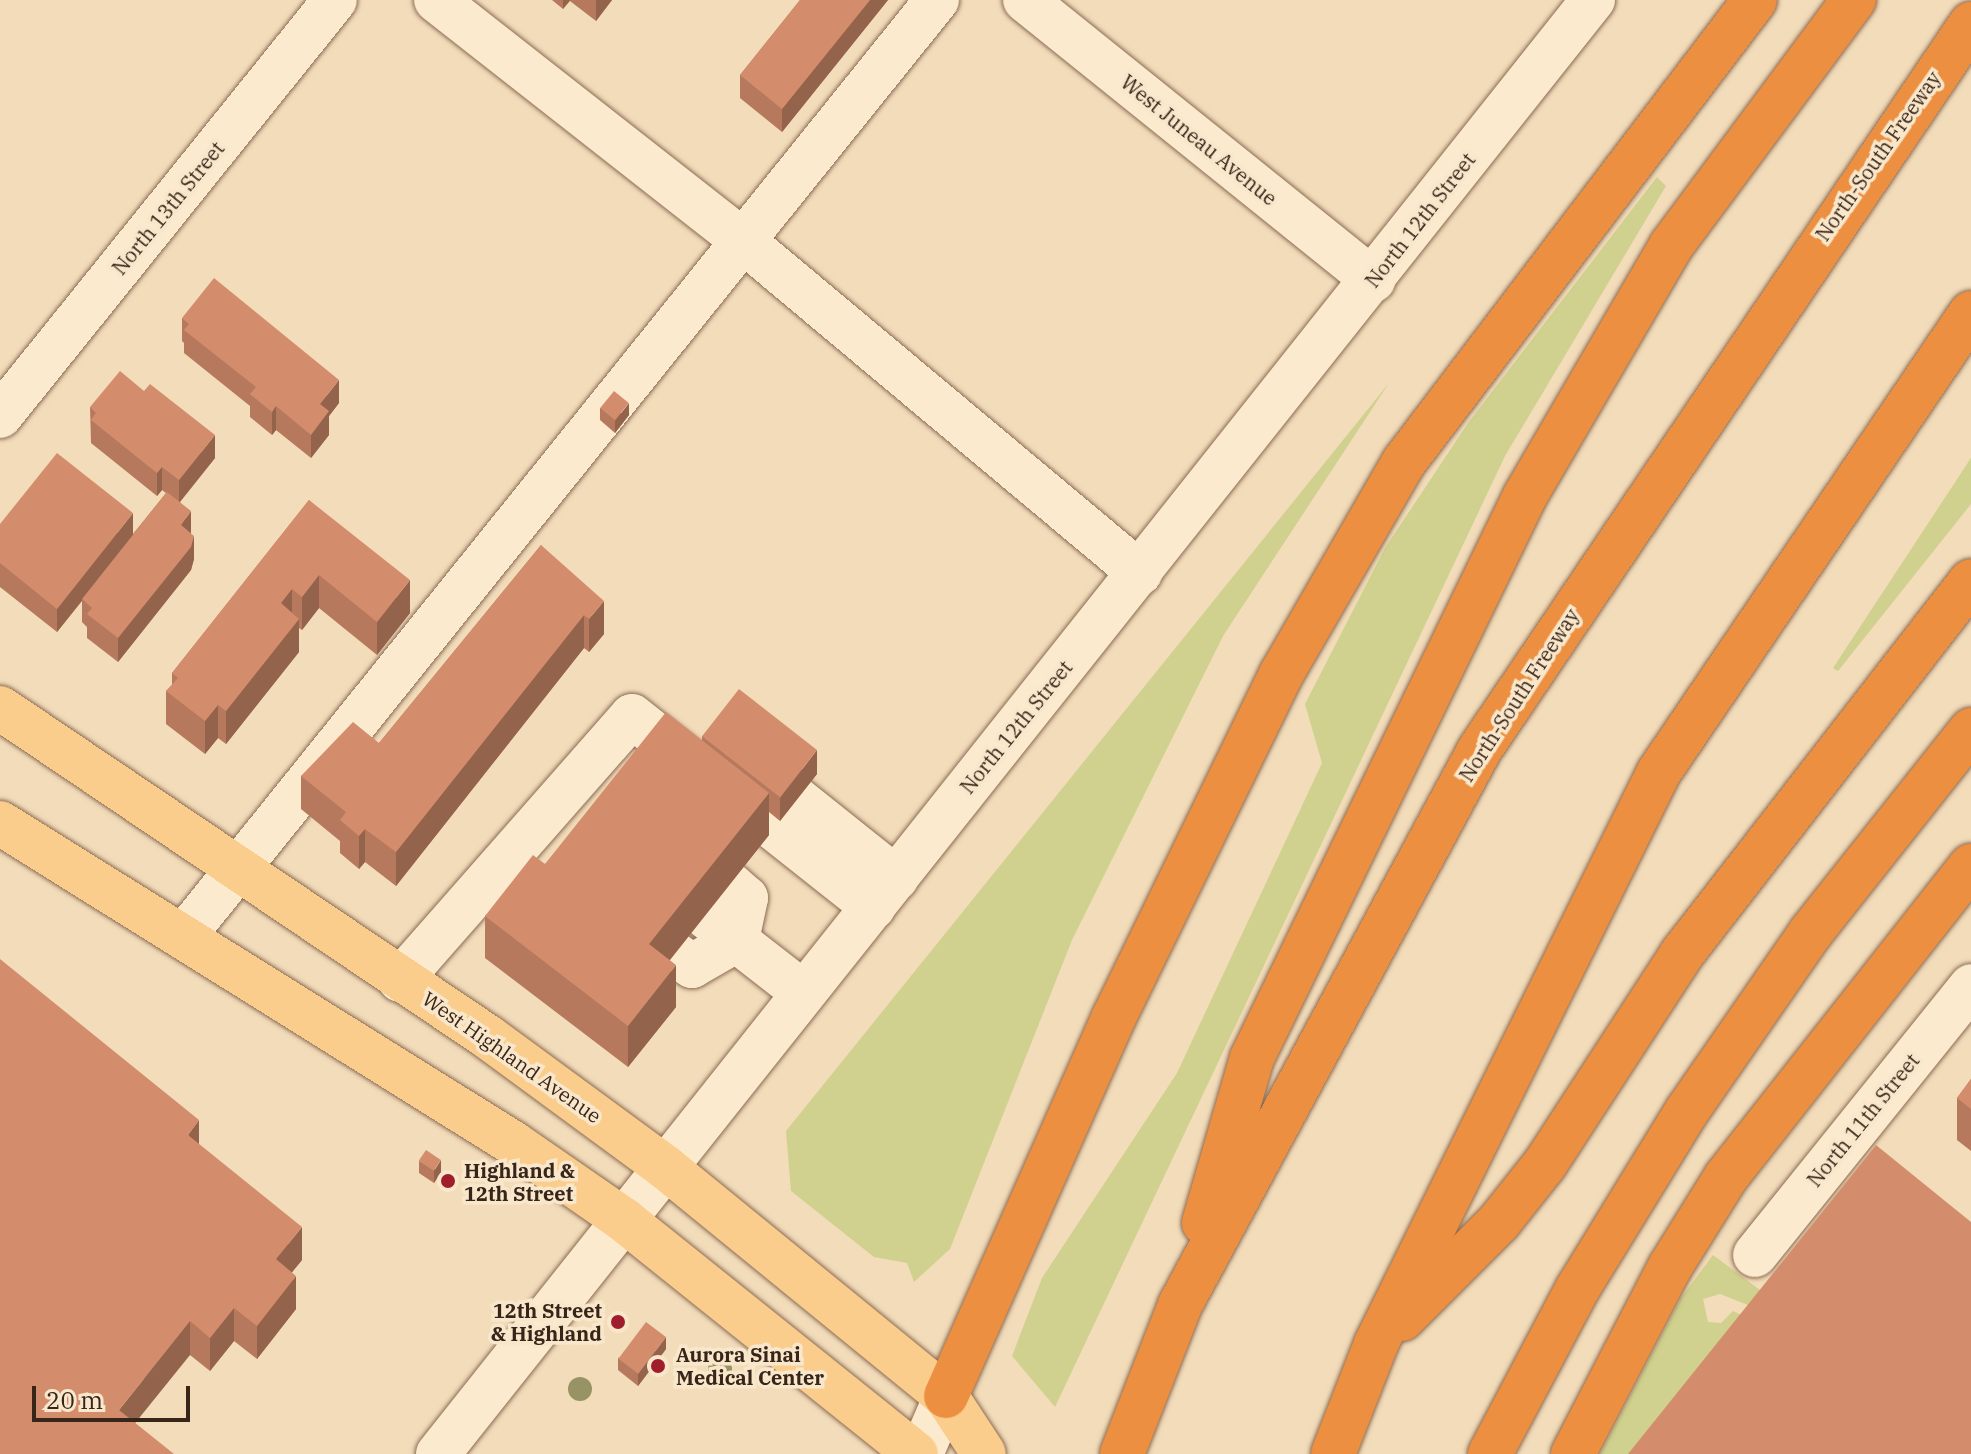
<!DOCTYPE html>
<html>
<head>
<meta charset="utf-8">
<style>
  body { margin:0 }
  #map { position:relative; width:1971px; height:1454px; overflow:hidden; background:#f2dcba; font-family:"IBM Plex Serif",serif }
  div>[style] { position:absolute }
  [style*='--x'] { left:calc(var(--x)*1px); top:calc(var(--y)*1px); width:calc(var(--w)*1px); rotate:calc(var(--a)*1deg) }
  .green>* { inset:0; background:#d0d18e }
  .roads { filter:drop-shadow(0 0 2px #8b6b53) drop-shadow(0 0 2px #8b6b53) }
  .minor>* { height:44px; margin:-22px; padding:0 22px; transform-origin:22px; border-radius:22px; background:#fceace }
  .major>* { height:44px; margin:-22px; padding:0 22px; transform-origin:22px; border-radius:22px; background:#fbcd8d }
  .highway>* { height:44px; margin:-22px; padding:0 22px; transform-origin:22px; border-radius:22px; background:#ec8f40 }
  .trees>* { width:24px; height:24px; margin:-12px; border-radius:50%; background:#989364 }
  .wall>* { inset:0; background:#b6795d }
  .shaded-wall>* { inset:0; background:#94634c }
  .building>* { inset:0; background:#d48d6c; transform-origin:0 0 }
  .dots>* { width:22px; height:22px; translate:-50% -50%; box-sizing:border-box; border:4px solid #f9e7cb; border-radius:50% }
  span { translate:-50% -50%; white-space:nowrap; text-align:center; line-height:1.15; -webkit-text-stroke:7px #f9e7cb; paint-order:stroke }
  .street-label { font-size:20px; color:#38251a }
  .poi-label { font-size:20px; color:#38251a; font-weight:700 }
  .left { translate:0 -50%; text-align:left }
  .right { translate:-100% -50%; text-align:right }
  .scale { position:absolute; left:32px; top:1386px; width:158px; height:36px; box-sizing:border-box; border:4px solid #38251a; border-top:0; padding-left:10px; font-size:24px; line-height:28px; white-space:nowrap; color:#38251a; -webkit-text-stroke:6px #f9e7cb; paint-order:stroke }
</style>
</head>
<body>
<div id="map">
  <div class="green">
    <div style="clip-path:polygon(1657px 177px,1666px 186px,1505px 456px,1055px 1407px,1012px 1356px,1042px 1278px,1177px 1073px,1322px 763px,1305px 704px,1385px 548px,1468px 423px)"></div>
    <div style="clip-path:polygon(1389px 383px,1223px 636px,1072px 940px,950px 1249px,914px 1282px,907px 1263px,874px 1257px,791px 1191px,786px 1131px)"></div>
    <div style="clip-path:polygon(1971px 458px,1971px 504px,1838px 671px,1833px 668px)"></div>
    <div style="clip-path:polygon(1713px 1255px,1764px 1293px,1753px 1307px,1720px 1294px,1703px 1299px,1708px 1322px,1721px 1323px,1733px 1311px,1746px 1317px,1648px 1454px,1600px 1454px,1681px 1298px)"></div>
  </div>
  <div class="roads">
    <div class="minor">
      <div style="--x:436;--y:0;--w:389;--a:38.1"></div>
      <div style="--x:742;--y:240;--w:519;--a:39.92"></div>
      <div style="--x:1025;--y:0;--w:447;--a:38.8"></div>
      <div style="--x:0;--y:416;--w:534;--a:-51.16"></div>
      <div style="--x:797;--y:799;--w:127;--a:38.6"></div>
      <div style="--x:705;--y:916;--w:125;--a:37.9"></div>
      <div style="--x:183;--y:937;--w:1203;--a:-51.18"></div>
      <div style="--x:675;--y:954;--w:21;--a:35"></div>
      <div style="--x:692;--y:966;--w:52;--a:-30"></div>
      <div style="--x:737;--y:940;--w:43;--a:-77.9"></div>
      <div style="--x:746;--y:898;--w:21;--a:-139"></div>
      <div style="--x:400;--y:980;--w:351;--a:-48.7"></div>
      <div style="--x:632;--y:716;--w:308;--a:38.4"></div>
      <div style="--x:1755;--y:1255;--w:345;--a:-51.2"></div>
      <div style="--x:438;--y:1454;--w:1857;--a:-51.54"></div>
      <div style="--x:921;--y:1454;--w:63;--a:-66.7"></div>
    </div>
    <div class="major">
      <div style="--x:0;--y:708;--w:589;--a:33.99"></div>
      <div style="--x:488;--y:1037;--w:220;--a:36.3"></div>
      <div style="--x:665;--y:1167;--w:362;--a:39.2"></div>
      <div style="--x:946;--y:1396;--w:69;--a:56.8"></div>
      <div style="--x:0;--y:823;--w:605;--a:31.96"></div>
      <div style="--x:513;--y:1143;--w:135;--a:34.7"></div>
      <div style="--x:624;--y:1220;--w:374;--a:38.7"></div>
    </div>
    <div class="highway">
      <div style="--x:1204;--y:1223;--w:172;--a:-73.8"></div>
      <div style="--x:1252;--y:1058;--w:625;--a:-64.09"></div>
      <div style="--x:1525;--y:496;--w:290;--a:-59.7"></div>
      <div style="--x:1671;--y:246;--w:307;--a:-53.4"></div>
      <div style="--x:1402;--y:1319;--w:137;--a:-45"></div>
      <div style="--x:1499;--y:1222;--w:74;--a:-51.6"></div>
      <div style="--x:1545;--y:1164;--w:249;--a:-56.9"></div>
      <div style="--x:1681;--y:955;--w:473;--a:-52.2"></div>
      <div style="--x:946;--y:1396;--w:415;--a:-66.1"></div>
      <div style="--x:1114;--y:1017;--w:383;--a:-64"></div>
      <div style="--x:1282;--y:673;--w:244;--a:-60"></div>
      <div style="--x:1404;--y:462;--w:580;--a:-52.77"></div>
      <div style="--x:1122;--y:1454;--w:160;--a:-68.7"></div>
      <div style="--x:1180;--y:1305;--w:632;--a:-61.65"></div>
      <div style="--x:1480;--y:749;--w:876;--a:-55.89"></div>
      <div style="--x:1333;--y:1454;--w:118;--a:-68.6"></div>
      <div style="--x:1376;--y:1344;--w:638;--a:-63.68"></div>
      <div style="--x:1659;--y:772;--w:555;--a:-55.79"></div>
      <div style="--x:1490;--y:1454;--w:188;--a:-62.1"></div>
      <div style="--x:1578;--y:1288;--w:208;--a:-58.4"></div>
      <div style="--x:1687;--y:1111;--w:218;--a:-55.3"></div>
      <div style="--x:1811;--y:932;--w:258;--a:-51.6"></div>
      <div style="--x:1573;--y:1454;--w:211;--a:-62.6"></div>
      <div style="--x:1670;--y:1267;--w:106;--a:-58.1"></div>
      <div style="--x:1726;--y:1177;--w:396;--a:-51.8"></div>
    </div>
  </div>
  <div class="trees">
    <div style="left:720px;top:1369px"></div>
    <div style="left:580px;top:1389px"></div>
  </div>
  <div class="wall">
    <div style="clip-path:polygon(552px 0,612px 0,596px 21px,570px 1px,563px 9px)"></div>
    <div style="clip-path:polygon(800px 0,888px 0,782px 132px,740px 98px,740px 75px)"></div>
    <div style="clip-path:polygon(182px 318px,339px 403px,329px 416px,329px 435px,311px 458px,276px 430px,272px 435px,250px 417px,250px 406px,184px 353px,184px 343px,182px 341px)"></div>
    <div style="clip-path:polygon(90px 407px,215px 458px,180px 502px,191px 534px,194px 559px,191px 570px,118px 662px,87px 638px,87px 627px,82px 622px,82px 601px,57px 632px,0 587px,0 524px,133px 534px,166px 493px,162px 490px,157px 496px,91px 443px)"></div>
    <div style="clip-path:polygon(600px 408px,629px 415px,615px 433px,600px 420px)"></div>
    <div style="clip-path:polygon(309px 500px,410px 613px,377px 655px,319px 608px,302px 630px,299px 628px,299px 652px,226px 744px,218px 738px,205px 754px,166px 724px,166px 691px,172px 685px,172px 673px)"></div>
    <div style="clip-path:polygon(541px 545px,604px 634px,589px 652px,584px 648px,396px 886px,365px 862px,359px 869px,340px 853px,340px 841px,301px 809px,301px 776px,379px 743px)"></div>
    <div style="clip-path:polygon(702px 736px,817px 774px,780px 821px,769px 812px,769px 835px,670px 960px,676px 1007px,628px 1067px,485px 958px,485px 916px,545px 864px,702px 740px)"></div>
    <div style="clip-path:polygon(1971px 1079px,1971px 1151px,1957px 1140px,1957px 1098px)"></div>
    <div style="clip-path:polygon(199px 1145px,302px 1260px,292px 1272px,296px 1309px,257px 1359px,234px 1341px,210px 1371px,190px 1355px,0 1454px)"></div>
    <div style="clip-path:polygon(419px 1161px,441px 1172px,434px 1183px,419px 1173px)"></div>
    <div style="clip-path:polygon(666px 1349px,638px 1386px,618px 1370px,618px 1358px)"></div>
  </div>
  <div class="shaded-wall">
    <div style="clip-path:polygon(563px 0,570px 0,563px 9px)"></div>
    <div style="clip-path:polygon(596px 0,612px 0,596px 21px)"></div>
    <div style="clip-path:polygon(870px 0,888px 0,782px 132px,782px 109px)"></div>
    <div style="clip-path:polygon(339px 380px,339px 403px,329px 416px,329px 435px,311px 458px,311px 435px,320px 404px)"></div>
    <div style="clip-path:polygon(629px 403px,629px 415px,615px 433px,615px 421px)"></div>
    <div style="clip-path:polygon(276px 406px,276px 430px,272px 435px,272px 412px)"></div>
    <div style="clip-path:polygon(215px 435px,215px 458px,179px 503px,179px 480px)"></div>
    <div style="clip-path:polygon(162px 467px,162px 490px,157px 496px,157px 473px)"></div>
    <div style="clip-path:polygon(191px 511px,191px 534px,181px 525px)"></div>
    <div style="clip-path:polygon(133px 513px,133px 536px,57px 632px,57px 609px)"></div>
    <div style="clip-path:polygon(194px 536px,194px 559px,191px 570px,118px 662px,118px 638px)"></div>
    <div style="clip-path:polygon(319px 575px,319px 608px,302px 630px,302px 597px)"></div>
    <div style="clip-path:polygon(410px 580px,410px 613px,377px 655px,377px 622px)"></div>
    <div style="clip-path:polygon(292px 589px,292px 623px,281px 603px)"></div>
    <div style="clip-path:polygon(604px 601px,604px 634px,589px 652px,589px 619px)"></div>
    <div style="clip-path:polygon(584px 615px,584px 648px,396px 886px,396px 852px)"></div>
    <div style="clip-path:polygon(299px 619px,299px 652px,226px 744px,226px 711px)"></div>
    <div style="clip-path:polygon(218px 705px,218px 738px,205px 754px,205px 721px)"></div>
    <div style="clip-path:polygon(817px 750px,817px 774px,780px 821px,780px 798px)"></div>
    <div style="clip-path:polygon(769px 793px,769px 835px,649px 986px,649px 944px)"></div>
    <div style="clip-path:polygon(365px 829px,365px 862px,359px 869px,359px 836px)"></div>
    <div style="clip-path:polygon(676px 965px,676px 1007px,628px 1067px,628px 1026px)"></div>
    <div style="clip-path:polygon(199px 1120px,199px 1153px,188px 1135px)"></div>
    <div style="clip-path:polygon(441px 1160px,441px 1172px,434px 1183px,434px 1171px)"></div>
    <div style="clip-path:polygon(302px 1227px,302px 1260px,276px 1292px,276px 1259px)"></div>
    <div style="clip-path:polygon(296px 1276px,296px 1309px,257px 1359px,257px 1326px)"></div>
    <div style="clip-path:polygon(234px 1308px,234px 1341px,210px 1371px,210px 1338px)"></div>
    <div style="clip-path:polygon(190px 1321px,190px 1355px,119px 1443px,119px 1410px)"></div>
    <div style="clip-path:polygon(666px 1337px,666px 1349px,638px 1386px,638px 1374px)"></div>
  </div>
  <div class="building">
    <div style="clip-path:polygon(800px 0,870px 0,782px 109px,740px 75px)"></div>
    <div style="clip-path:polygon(214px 278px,339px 380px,320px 404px,329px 411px,311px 435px,276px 406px,272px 412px,250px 394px,256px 387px,184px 330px,189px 324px,182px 318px)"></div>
    <div style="clip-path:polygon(120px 371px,144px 391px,150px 384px,215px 435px,179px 480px,162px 467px,157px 473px,91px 420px,96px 413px,90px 407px)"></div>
    <div style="left:614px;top:391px;width:19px;height:22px;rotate:39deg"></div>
    <div style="clip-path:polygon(57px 453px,133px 513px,57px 609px,0 563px,0 524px)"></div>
    <div style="clip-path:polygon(167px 492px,191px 511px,181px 525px,194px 536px,191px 547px,118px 638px,87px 614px,92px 608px,82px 599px)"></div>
    <div style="clip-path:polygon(309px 500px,410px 580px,377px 622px,319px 575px,302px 597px,292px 589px,281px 603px,299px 619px,226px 711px,218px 705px,205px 721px,166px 691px,178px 678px,172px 673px)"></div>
    <div style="clip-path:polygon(541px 545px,604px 601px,589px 619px,584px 615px,396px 852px,365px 829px,359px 836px,340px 820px,346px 812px,301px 776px,353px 722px,379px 743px)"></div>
    <div style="left:739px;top:689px;width:99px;height:60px;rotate:38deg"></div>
    <div style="clip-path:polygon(666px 712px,769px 793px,649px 944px,676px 965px,628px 1026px,485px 916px,533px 855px,545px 864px)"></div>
    <div style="clip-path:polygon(0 959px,199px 1120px,188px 1135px,302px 1227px,276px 1259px,296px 1276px,257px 1326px,234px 1308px,210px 1338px,190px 1321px,119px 1410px,174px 1454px,0 1454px)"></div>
    <div style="clip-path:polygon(1971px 1079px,1971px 1109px,1957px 1098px)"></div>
    <div style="clip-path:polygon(1876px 1145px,1971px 1222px,1971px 1454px,1628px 1454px)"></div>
    <div style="left:426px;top:1150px;width:18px;height:13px;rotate:34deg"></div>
    <div style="left:646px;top:1322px;width:25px;height:46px;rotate:37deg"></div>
  </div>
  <div class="dots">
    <div style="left:448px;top:1181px;background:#a01d2c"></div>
    <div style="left:618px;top:1322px;background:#a01d2c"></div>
    <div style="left:658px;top:1366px;background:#a01d2c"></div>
  </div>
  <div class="street-label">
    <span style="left:1199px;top:140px;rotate:39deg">West Juneau Avenue</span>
    <span style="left:1878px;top:156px;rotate:-55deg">North-South Freeway</span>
    <span style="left:168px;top:208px;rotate:-51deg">North 13th Street</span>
    <span style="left:1420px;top:220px;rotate:-52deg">North 12th Street</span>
    <span style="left:1519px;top:695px;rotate:-57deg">North-South Freeway</span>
    <span style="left:1016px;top:727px;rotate:-51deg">North 12th Street</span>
    <span style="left:512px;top:1057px;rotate:35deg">West Highland Avenue</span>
    <span style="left:1863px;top:1120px;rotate:-51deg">North 11th Street</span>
  </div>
  <div class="poi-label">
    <span class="left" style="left:464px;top:1182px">Highland &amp;<br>12th Street</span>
    <span class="right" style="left:602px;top:1322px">12th Street<br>&amp; Highland</span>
    <span class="left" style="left:676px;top:1366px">Aurora Sinai<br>Medical Center</span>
  </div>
  <div class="scale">20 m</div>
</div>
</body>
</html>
